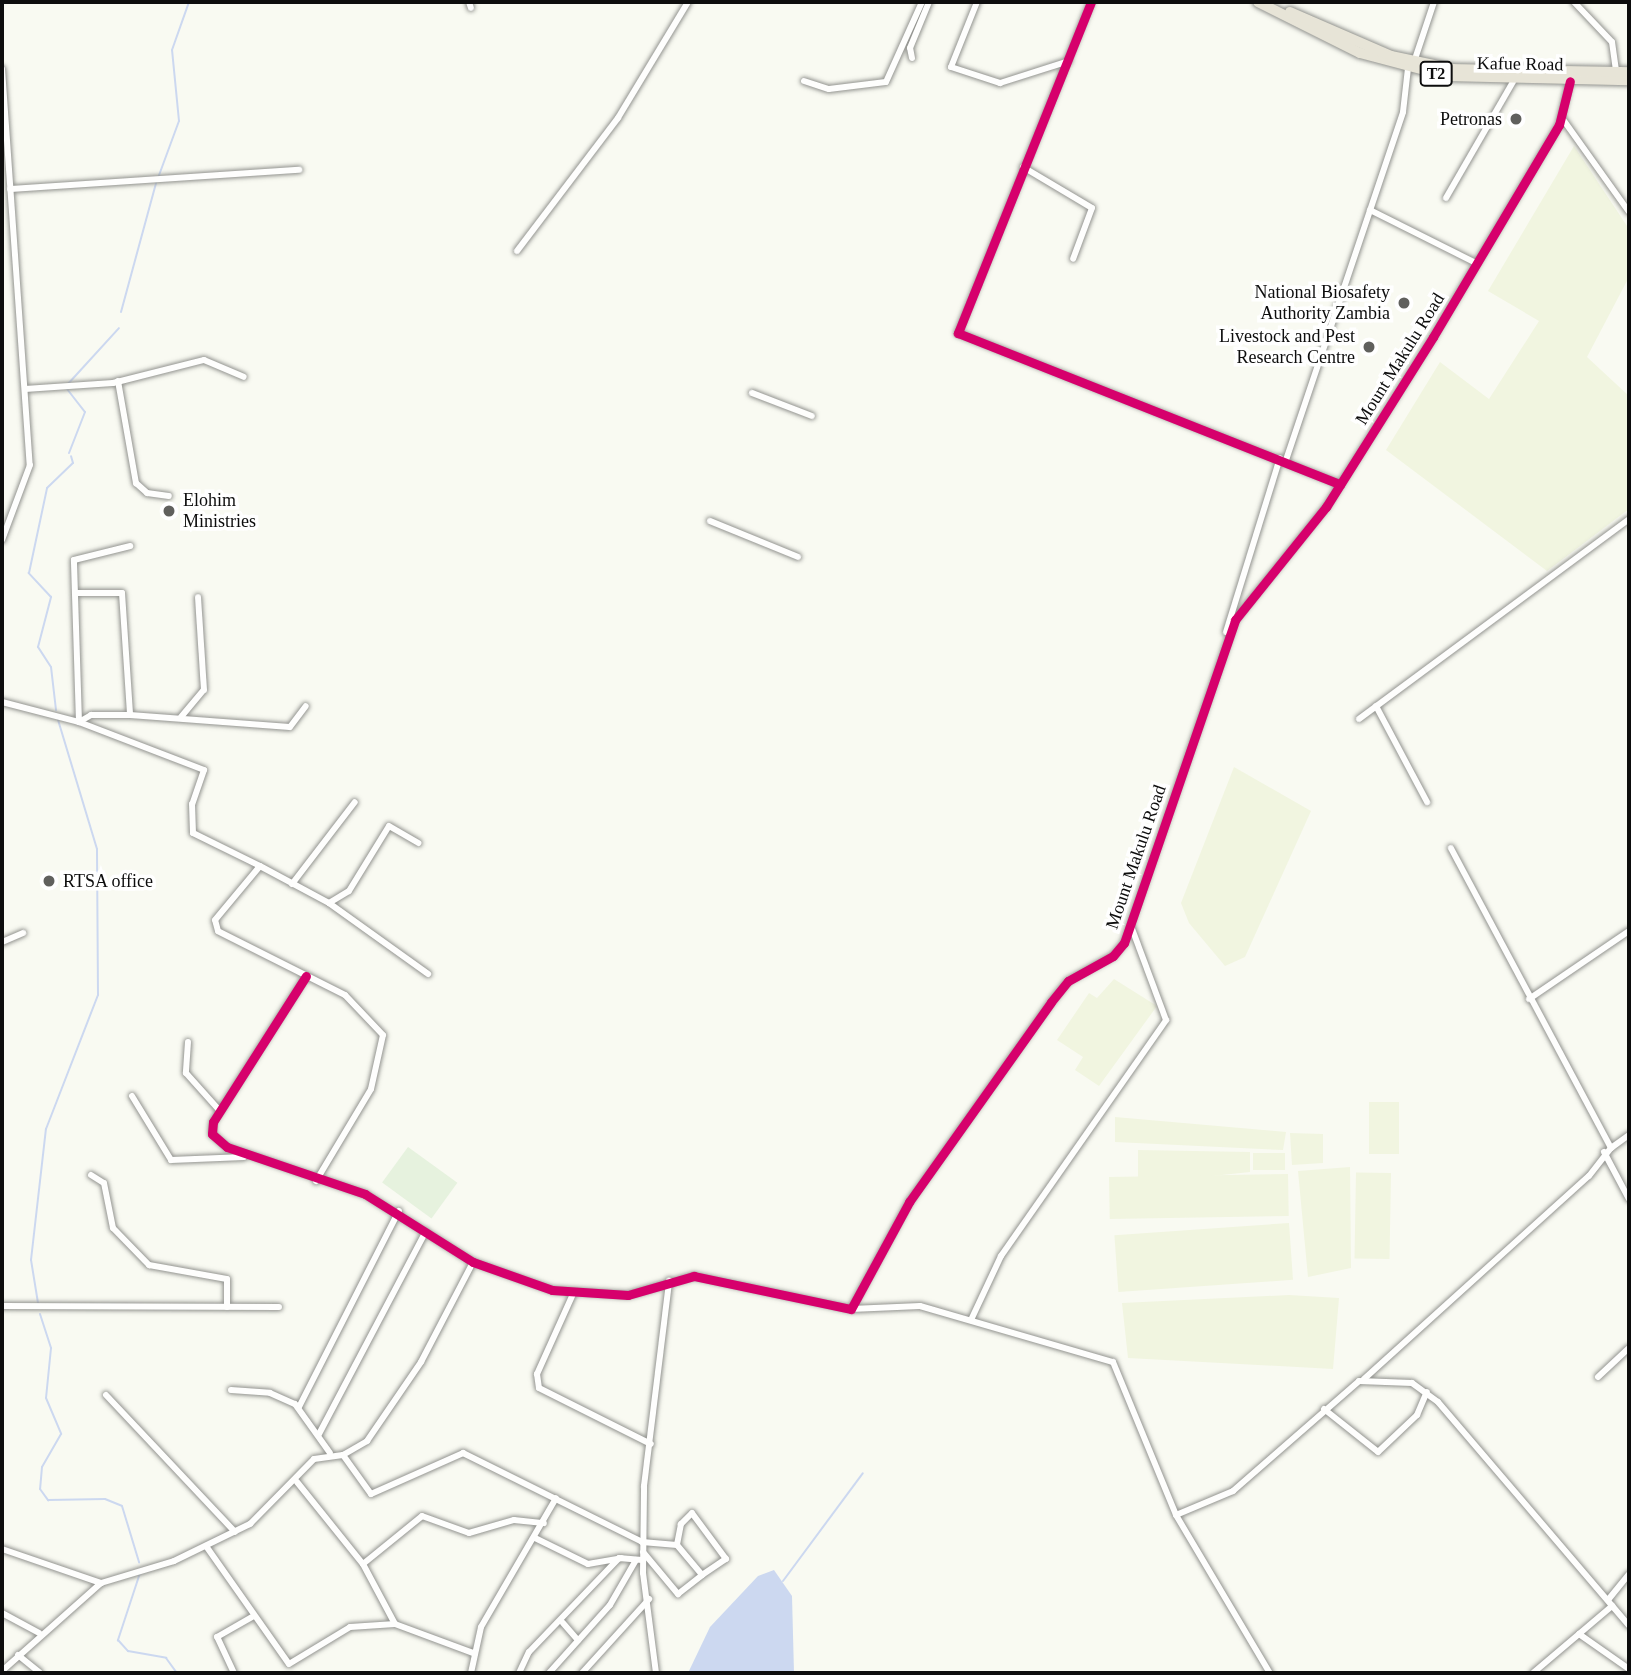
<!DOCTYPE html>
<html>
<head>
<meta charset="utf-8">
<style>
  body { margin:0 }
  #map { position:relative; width:1631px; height:1675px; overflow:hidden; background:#f9faf2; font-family:Georgia,serif }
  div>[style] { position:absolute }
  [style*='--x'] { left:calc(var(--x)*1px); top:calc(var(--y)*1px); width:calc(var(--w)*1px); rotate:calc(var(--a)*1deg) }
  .farmland>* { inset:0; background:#f1f5e0; transform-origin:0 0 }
  .pitch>* { inset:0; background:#e6f2de; transform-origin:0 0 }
  .water>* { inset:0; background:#ccd8f0 }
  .stream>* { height:2px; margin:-1px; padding:0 1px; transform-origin:1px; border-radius:1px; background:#ccd8f0 }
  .roads { filter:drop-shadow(0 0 2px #939490) drop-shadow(0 0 2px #939490) }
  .minor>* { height:6px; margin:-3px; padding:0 3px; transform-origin:3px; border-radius:3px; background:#fefefd }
  .highway>* { height:10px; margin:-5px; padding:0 5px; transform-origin:5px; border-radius:5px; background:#e7e4d7 }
  .cycleway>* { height:9px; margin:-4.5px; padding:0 4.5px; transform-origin:4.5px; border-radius:4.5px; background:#d6006c }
  .dots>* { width:19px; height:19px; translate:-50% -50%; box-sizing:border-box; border:4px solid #fff; border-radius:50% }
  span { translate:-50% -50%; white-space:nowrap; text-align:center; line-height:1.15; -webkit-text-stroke:7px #fff; paint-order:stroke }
  .shield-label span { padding:2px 5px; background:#fff; border:2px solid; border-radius:5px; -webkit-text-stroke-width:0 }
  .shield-label { font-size:16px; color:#0d0d0d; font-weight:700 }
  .street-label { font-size:18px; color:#0d0d0d }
  .poi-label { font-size:18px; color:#0d0d0d }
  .right { translate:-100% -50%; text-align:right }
  .left { translate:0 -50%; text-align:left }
  .frame { position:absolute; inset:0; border:4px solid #0d0d0d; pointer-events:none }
</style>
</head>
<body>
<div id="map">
  <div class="farmland">
    <div style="clip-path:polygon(1574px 146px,1629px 229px,1629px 277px,1587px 357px,1629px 396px,1629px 509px,1547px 571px,1386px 450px,1440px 362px,1489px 399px,1539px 321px,1488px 291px)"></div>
    <div style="clip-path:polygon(1234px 767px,1311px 811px,1245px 957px,1225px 966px,1189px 923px,1181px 903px)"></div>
    <div style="clip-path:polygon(1114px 979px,1157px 1006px,1099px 1086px,1075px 1070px,1083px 1057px,1057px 1040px,1089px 993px,1097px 998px)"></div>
    <div style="left:1399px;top:1102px;width:52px;height:30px;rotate:90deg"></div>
    <div style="clip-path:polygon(1115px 1117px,1286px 1132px,1283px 1150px,1115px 1142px)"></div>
    <div style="clip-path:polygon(1290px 1133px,1323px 1134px,1323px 1163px,1292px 1165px)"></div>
    <div style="clip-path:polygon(1138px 1150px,1250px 1152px,1250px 1172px,1138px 1184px)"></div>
    <div style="left:1253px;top:1153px;width:32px;height:17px"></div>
    <div style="clip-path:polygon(1350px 1167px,1351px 1268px,1308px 1277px,1298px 1171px)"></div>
    <div style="left:1391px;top:1173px;width:86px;height:35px;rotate:91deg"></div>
    <div style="left:1288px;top:1174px;width:42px;height:179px;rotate:89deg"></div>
    <div style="left:1289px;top:1223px;width:57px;height:175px;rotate:86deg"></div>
    <div style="clip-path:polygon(1289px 1295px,1339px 1298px,1333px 1369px,1128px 1358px,1122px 1303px)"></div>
  </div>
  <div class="pitch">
    <div style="left:408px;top:1147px;width:61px;height:44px;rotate:36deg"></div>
  </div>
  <div class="water">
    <div style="clip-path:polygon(774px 1570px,792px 1596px,794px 1673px,688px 1673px,710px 1627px,758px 1576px)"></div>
  </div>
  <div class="stream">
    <div style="--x:158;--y:178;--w:61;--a:-69.8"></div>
    <div style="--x:179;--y:121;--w:71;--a:-95.6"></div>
    <div style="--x:172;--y:50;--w:51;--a:-70.5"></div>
    <div style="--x:121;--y:312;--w:134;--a:-74.8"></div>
    <div style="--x:67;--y:385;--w:77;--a:-47.6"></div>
    <div style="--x:67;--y:389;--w:29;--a:52"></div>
    <div style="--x:85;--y:412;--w:44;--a:111.3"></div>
    <div style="--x:56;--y:710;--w:43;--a:-96.6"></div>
    <div style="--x:51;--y:667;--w:24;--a:-123"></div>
    <div style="--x:38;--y:647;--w:52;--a:-75.4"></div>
    <div style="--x:51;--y:597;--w:33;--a:-133"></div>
    <div style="--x:29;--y:573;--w:87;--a:-78"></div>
    <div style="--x:47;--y:488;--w:36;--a:-44"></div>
    <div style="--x:73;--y:463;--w:7;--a:-106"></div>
    <div style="--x:38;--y:1303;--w:44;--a:-99.2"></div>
    <div style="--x:31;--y:1260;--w:132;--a:-83.5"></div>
    <div style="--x:46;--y:1129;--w:144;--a:-68.8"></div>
    <div style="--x:98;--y:995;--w:146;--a:-90.4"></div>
    <div style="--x:97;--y:849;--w:135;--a:-106.8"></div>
    <div style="--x:40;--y:1314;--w:36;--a:72"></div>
    <div style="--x:51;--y:1348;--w:50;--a:95.7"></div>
    <div style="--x:46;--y:1398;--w:39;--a:67"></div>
    <div style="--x:61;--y:1434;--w:38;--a:120"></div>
    <div style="--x:42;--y:1467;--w:22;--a:95"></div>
    <div style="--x:40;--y:1489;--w:14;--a:54"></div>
    <div style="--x:48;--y:1500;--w:57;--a:-1"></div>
    <div style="--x:105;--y:1499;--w:18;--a:22"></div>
    <div style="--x:122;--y:1506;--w:59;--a:73.1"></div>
    <div style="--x:140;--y:1573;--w:71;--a:108.2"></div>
    <div style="--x:118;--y:1640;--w:15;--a:48"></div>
    <div style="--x:128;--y:1651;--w:39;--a:10"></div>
    <div style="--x:166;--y:1658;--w:19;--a:54"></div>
    <div style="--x:783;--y:1581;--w:134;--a:-53.5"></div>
  </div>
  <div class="roads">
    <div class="minor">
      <div style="--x:469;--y:2;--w:6;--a:72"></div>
      <div style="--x:977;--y:2;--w:70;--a:111.8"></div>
      <div style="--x:951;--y:67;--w:52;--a:18.1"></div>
      <div style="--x:1000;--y:83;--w:72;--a:-17.7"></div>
      <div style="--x:1091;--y:2;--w:357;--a:111.9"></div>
      <div style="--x:958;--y:333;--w:411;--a:21.6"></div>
      <div style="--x:1574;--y:2;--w:55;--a:46.5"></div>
      <div style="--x:1612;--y:42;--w:30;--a:82"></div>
      <div style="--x:912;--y:58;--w:10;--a:-101"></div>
      <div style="--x:910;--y:48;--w:50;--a:-67.6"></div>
      <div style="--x:1414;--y:62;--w:63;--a:-71.6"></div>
      <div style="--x:2;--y:69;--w:397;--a:86"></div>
      <div style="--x:30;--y:465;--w:80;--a:110.5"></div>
      <div style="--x:804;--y:81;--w:26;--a:18"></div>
      <div style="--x:829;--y:89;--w:57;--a:-7"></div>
      <div style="--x:886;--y:82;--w:88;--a:-65.8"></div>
      <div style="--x:1562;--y:118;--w:115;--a:54.5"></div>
      <div style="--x:1023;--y:167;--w:80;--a:30.7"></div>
      <div style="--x:1092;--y:208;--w:54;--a:110.4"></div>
      <div style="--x:10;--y:189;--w:290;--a:-3.8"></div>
      <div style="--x:1446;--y:198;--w:134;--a:-60"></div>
      <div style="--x:1370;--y:210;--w:119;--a:26.6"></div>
      <div style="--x:517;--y:251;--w:167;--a:-52.8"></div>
      <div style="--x:618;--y:118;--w:135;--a:-58.9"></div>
      <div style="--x:118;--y:381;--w:104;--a:80"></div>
      <div style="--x:136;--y:483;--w:15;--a:42"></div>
      <div style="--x:147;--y:493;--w:22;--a:8"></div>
      <div style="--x:25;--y:389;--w:88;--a:-3.9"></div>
      <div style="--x:113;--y:383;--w:94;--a:-14.2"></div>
      <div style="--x:204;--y:360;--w:43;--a:23"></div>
      <div style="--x:752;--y:393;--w:64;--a:21"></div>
      <div style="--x:1286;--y:460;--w:367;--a:-71.4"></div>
      <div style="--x:1403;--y:112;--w:44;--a:-83.5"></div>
      <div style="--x:710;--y:521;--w:95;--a:22.2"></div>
      <div style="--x:75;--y:593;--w:47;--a:0"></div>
      <div style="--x:122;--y:593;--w:122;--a:86.2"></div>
      <div style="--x:1226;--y:632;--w:182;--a:-72.8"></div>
      <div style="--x:2;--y:702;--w:80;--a:14.6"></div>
      <div style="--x:79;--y:722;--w:134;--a:21"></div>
      <div style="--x:204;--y:770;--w:36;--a:109"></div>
      <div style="--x:192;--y:804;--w:29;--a:88"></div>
      <div style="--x:193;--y:833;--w:75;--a:26.2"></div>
      <div style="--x:1376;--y:706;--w:109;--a:62"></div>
      <div style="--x:181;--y:717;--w:35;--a:-50"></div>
      <div style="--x:204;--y:690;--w:93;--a:-93.7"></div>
      <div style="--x:1359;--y:719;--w:336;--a:-36.5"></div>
      <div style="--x:79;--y:722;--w:14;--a:-30"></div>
      <div style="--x:91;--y:715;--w:39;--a:0"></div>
      <div style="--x:130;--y:715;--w:160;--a:4.3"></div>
      <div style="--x:290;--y:727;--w:26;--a:-53"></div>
      <div style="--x:79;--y:722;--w:162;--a:-91.8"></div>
      <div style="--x:74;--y:560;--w:58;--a:-14"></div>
      <div style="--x:292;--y:884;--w:103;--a:-52.5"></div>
      <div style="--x:329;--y:903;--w:23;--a:-31"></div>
      <div style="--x:349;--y:891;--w:76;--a:-58.4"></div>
      <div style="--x:389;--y:826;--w:34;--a:30"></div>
      <div style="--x:2;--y:942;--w:23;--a:-23"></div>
      <div style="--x:306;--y:976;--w:173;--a:122.5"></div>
      <div style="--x:213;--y:1122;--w:12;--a:95"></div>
      <div style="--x:212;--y:1134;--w:20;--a:41"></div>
      <div style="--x:227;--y:1147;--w:146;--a:18.8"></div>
      <div style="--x:365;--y:1194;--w:128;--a:32.2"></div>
      <div style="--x:473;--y:1262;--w:84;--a:19.5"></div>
      <div style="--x:552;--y:1290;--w:76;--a:3.8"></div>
      <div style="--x:628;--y:1295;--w:69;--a:-16.1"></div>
      <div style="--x:694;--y:1276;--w:160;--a:11.9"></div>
      <div style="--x:851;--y:1309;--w:122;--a:-61.5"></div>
      <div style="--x:909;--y:1202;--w:245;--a:-54.6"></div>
      <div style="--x:1051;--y:1002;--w:27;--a:-51"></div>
      <div style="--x:1068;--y:981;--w:51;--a:-29.1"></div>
      <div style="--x:1113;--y:956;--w:17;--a:-50"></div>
      <div style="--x:1124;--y:943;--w:342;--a:-71"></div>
      <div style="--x:1235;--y:620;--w:145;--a:-51.2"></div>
      <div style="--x:1326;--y:507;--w:201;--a:-57.8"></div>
      <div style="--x:1433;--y:337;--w:247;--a:-59.3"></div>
      <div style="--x:1559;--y:125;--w:45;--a:-76"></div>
      <div style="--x:1529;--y:999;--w:121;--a:-34.2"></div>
      <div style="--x:188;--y:1042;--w:31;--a:94"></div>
      <div style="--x:186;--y:1073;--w:51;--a:48.2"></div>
      <div style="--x:132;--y:1096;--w:75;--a:58.6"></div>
      <div style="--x:171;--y:1160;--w:73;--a:-2.4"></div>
      <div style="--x:1611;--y:1148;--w:22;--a:-36"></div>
      <div style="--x:1604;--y:1152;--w:53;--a:62"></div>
      <div style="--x:91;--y:1175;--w:15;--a:32"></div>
      <div style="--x:104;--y:1183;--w:46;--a:78.7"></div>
      <div style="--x:113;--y:1228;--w:52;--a:45.8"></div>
      <div style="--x:149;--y:1265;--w:79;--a:10.2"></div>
      <div style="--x:227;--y:1279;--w:28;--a:90"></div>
      <div style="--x:316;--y:1181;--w:107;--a:-59.1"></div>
      <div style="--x:371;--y:1089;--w:55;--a:-77.5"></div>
      <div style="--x:383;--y:1035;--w:55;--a:-133.5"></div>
      <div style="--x:345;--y:995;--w:142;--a:-153.3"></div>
      <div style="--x:218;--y:931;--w:11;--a:-105"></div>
      <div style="--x:215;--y:920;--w:70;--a:-50.2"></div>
      <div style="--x:260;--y:866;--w:78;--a:28.2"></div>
      <div style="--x:329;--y:903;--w:122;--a:35.6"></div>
      <div style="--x:573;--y:1294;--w:88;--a:114.2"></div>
      <div style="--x:537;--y:1374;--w:14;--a:82"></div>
      <div style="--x:539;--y:1388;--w:125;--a:26.6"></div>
      <div style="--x:2;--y:1306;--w:277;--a:0.2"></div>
      <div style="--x:851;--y:1309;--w:69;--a:-2.5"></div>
      <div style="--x:920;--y:1306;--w:201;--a:16.2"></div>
      <div style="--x:1113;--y:1362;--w:165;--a:67.6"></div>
      <div style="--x:1176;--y:1515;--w:184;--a:59.3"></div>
      <div style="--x:971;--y:1320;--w:71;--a:-64.9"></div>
      <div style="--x:1001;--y:1256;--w:288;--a:-55"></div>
      <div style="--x:1166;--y:1020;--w:100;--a:-110.4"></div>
      <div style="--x:1598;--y:1377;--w:42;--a:-43.1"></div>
      <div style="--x:1364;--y:1379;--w:303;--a:-42.1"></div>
      <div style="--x:1589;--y:1176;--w:36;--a:-52"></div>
      <div style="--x:1611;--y:1148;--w:340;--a:-118.1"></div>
      <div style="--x:231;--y:1390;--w:39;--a:4"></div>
      <div style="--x:270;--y:1393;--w:27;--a:24"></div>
      <div style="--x:295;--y:1404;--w:60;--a:54.5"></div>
      <div style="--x:106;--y:1395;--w:188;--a:46.7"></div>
      <div style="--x:299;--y:1407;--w:220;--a:-63"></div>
      <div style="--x:1324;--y:1409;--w:69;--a:38.5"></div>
      <div style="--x:1378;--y:1452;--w:54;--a:-43.5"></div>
      <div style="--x:1417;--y:1415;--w:25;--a:-67"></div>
      <div style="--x:319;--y:1434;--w:229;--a:-62.2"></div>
      <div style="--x:343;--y:1455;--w:48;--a:54.3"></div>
      <div style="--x:371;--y:1494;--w:101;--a:-24"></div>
      <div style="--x:463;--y:1453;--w:200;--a:26.4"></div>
      <div style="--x:642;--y:1542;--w:35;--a:5"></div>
      <div style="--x:677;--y:1545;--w:39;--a:50"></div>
      <div style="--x:702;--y:1575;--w:29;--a:-34"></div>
      <div style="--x:726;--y:1559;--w:57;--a:-126.5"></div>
      <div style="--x:692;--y:1513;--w:16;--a:135"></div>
      <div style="--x:681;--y:1524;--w:21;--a:101"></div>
      <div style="--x:297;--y:1482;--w:105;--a:51.2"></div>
      <div style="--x:363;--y:1564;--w:68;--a:61.9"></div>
      <div style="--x:395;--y:1624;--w:83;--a:20.4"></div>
      <div style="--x:1176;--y:1515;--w:62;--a:-22.8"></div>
      <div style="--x:1233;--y:1491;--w:167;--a:-41.1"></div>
      <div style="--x:1359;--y:1381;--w:53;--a:2.2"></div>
      <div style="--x:1412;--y:1383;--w:32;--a:36"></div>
      <div style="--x:1438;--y:1402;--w:294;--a:49.5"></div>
      <div style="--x:535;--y:1538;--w:59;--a:26.1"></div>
      <div style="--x:588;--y:1564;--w:34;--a:-10"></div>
      <div style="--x:206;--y:1546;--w:144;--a:54.9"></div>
      <div style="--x:289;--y:1664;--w:71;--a:-31.2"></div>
      <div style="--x:350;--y:1627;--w:45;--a:-3.8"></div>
      <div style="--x:2;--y:1549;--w:105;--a:19"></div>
      <div style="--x:643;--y:1552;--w:55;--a:50.2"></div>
      <div style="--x:678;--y:1594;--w:31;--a:-38"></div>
      <div style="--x:363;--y:1564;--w:76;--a:-39.1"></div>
      <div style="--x:422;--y:1516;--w:50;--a:19.9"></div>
      <div style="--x:469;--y:1533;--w:47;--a:-16.1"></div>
      <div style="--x:514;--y:1520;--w:30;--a:6"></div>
      <div style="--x:1608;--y:1600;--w:33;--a:-51"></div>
      <div style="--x:2;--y:1613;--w:42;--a:28.4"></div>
      <div style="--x:563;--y:1623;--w:23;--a:49"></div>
      <div style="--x:1579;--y:1634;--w:61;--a:35"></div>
      <div style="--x:18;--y:1655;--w:28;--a:39"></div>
      <div style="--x:2;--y:1671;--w:132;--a:-41.6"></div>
      <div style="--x:101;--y:1583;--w:76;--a:-16.8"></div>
      <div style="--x:174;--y:1561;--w:85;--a:-26"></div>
      <div style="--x:250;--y:1524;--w:91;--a:-45.4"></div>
      <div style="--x:314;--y:1459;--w:29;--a:-8"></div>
      <div style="--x:343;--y:1455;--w:28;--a:-30"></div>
      <div style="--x:367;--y:1441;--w:96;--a:-55.6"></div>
      <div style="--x:421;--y:1362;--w:113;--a:-62.5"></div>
      <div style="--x:234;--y:1673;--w:40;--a:-115"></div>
      <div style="--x:217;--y:1637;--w:40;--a:-29.7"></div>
      <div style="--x:471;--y:1673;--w:47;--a:-77.7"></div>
      <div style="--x:481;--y:1627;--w:149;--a:-59.8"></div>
      <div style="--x:519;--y:1673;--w:23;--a:-65"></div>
      <div style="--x:529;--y:1652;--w:130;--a:-46.2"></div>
      <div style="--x:619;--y:1558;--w:23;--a:5"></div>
      <div style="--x:549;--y:1673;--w:91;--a:-48.1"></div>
      <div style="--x:610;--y:1605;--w:52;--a:-60"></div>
      <div style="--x:582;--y:1673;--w:100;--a:-47.8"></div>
      <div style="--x:656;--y:1673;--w:101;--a:-97.4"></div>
      <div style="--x:643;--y:1573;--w:87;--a:-89.3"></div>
      <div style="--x:644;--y:1486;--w:207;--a:-83"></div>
      <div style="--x:1533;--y:1673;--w:104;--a:-40.3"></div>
    </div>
    <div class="highway">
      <div style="--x:1258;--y:2;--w:114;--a:26.6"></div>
      <div style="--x:1360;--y:53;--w:90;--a:14.8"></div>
      <div style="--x:1447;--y:76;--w:182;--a:1.3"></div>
      <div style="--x:1290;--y:12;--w:110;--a:23.5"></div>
      <div style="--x:1391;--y:56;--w:63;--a:11.8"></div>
      <div style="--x:1453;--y:69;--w:176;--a:1"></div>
    </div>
  </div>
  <div class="cycleway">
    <div style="--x:1091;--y:2;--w:357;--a:111.9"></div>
    <div style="--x:958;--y:333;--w:411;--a:21.6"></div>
    <div style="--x:306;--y:976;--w:173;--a:122.5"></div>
    <div style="--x:213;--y:1122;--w:12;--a:95"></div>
    <div style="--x:212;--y:1134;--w:20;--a:41"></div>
    <div style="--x:227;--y:1147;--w:146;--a:18.8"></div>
    <div style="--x:365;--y:1194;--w:128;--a:32.2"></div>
    <div style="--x:473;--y:1262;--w:84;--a:19.5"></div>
    <div style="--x:552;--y:1290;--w:76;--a:3.8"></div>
    <div style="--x:628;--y:1295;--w:69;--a:-16.1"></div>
    <div style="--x:694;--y:1276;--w:160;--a:11.9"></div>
    <div style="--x:851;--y:1309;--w:122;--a:-61.5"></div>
    <div style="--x:909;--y:1202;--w:245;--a:-54.6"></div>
    <div style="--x:1051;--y:1002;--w:27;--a:-51"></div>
    <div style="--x:1068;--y:981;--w:51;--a:-29.1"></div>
    <div style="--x:1113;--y:956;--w:17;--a:-50"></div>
    <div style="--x:1124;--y:943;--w:342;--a:-71"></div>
    <div style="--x:1235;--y:620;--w:145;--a:-51.2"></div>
    <div style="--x:1326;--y:507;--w:201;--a:-57.8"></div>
    <div style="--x:1433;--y:337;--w:247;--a:-59.3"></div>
    <div style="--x:1559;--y:125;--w:45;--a:-76"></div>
  </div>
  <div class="dots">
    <div style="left:1516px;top:119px;background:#60605d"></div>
    <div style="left:1404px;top:303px;background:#60605d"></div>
    <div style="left:1369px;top:347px;background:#60605d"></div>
    <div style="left:169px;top:511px;background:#60605d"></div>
    <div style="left:49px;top:881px;background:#60605d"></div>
  </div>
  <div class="shield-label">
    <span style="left:1436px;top:74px">T2</span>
  </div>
  <div class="street-label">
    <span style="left:1520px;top:64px;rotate:1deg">Kafue Road</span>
    <span style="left:1400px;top:359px;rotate:-58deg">Mount Makulu Road</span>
    <span style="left:1136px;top:857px;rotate:-71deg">Mount Makulu Road</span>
  </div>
  <div class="poi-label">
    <span class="right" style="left:1502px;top:119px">Petronas</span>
    <span class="right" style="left:1390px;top:303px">National Biosafety<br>Authority Zambia</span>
    <span class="right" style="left:1355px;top:347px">Livestock and Pest<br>Research Centre</span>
    <span class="left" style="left:183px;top:511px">Elohim<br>Ministries</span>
    <span class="left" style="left:63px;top:881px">RTSA office</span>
  </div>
  <div class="frame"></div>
</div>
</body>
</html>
